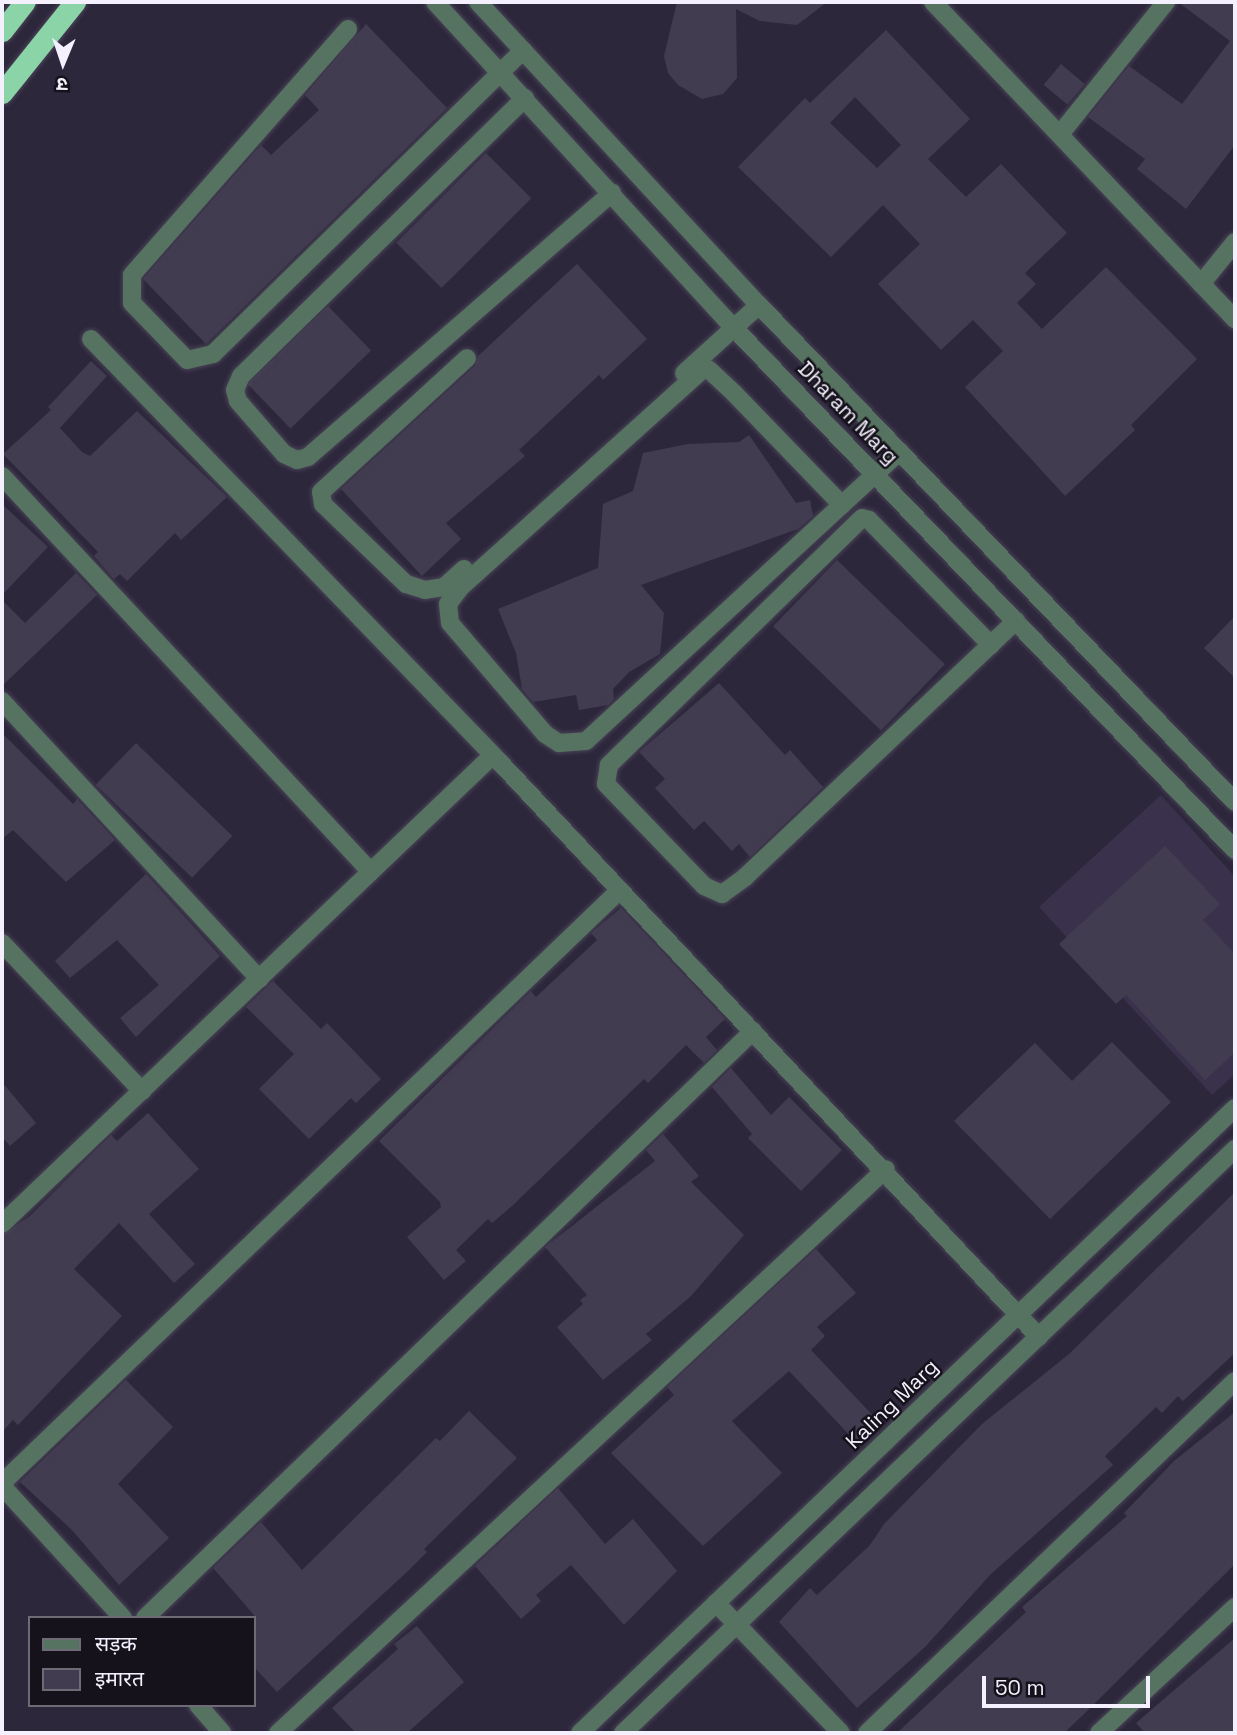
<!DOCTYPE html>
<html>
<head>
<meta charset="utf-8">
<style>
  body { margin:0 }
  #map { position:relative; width:1237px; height:1735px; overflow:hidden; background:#2d273c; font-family:"Space Grotesk","Noto Sans Devanagari",sans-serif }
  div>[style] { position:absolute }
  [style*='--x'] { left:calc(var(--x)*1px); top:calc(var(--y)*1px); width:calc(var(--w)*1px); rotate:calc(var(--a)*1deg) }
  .built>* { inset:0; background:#3a324c }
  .building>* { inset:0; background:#423c51; transform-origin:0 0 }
  .roads { filter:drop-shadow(0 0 2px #494357) drop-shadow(0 0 2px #494357) }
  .minor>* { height:18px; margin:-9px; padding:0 9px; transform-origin:9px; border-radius:9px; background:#567260 }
  .tertiary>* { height:18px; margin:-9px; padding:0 9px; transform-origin:9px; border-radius:9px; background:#567260 }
  .motorway>* { height:21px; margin:-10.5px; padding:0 10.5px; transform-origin:10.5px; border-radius:10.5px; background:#8bd4a8 }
  span { translate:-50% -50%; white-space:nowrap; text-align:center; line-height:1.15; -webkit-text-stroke:5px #15121b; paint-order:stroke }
  .street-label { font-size:21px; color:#f4f0fe }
  .frame { position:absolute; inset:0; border:4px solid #f4f0fe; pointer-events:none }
  .legend { position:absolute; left:28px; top:1616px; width:228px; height:91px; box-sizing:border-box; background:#15121b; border:2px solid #6e6b76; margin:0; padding:9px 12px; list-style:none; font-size:21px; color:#f4f0fe }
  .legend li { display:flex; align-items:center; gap:14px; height:35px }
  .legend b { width:35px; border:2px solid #6e6b76 }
  .north { position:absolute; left:28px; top:28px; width:70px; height:70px; -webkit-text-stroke:5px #15121b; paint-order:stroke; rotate:182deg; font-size:19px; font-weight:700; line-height:28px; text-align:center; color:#f4f0fe }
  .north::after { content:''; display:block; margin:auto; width:24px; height:32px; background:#f4f0fe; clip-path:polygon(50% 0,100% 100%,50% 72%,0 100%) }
  .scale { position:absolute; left:982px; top:1676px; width:168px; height:32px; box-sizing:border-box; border:4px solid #f4f0fe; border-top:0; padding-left:9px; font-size:21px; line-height:24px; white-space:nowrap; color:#f4f0fe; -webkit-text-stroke:5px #15121b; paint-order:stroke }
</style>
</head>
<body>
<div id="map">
  <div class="built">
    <div style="clip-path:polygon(1161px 795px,1235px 877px,1235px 1074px,1212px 1095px,1039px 907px)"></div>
  </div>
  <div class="building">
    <div style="clip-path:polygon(677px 2px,827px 2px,797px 25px,760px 21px,736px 9px,737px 78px,723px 94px,702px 99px,678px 85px,668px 73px,664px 56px)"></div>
    <div style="clip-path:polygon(1178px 2px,1235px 2px,1235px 145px,1186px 209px,1137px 169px,1145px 159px,1088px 117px,1129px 66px,1182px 104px,1230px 41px)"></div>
    <div style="clip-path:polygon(366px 24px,447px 108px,206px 344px,143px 279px,261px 145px,271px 155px,319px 110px,305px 95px)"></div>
    <div style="clip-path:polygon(evenodd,886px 30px,970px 119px,928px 159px,966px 197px,1001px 164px,1067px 233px,1025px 273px,1036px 284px,1017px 303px,1042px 329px,1106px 267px,1197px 359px,1131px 425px,1135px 430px,1065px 496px,965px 387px,1003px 351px,973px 320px,941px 350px,878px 284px,920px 244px,883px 205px,831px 257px,738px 167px,805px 98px,810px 103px,886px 30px,855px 97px,901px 145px,877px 168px,830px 123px,855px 97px)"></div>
    <div style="left:1061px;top:64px;width:31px;height:27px;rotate:40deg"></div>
    <div style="left:486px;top:153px;width:64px;height:127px;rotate:45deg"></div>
    <div style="clip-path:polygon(577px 264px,647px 339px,603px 380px,599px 375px,519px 450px,525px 456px,446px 523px,461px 539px,422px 576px,341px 489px,475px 366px,478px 356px)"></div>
    <div style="left:328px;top:306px;width:62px;height:112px;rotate:46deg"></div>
    <div style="clip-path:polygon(91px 361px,107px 376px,60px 428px,82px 452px,90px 456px,137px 411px,227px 497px,181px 540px,175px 533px,127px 581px,120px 574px,114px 579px,94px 556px,98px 552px,3px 454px,51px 410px,48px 407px)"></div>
    <div style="clip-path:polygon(749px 435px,796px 503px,810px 500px,813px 516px,798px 529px,641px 585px,664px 613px,660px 654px,629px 672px,613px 689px,614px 699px,608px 705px,579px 710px,576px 695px,533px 702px,522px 689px,516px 653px,498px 609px,598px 568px,603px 504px,633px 491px,643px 453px,688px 444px,739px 442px)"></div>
    <div style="clip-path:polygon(2px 504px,48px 547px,2px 595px)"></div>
    <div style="left:837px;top:560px;width:150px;height:92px;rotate:44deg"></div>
    <div style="clip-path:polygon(76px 573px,97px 595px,2px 686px,2px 600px,25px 623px)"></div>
    <div style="clip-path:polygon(1235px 616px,1235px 678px,1204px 648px)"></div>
    <div style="clip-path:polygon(719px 683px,785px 755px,790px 750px,823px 787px,750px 857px,739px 844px,732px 851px,704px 821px,694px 830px,655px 788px,665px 779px,639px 752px)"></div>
    <div style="clip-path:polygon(2px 733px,73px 804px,77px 799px,115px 840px,66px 882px,13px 830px,2px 839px)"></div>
    <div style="left:136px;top:743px;width:134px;height:58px;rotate:44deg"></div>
    <div style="clip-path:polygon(1165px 846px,1220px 904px,1203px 920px,1235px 954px,1235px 1052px,1205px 1080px,1126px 995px,1116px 1004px,1059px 944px)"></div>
    <div style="clip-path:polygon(146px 874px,220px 956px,136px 1037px,120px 1018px,159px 985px,117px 940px,70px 978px,55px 961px)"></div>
    <div style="clip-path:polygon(621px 908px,725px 1019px,706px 1037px,717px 1050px,704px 1063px,686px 1045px,648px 1083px,644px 1079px,512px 1206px,492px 1223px,488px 1219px,456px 1250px,466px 1261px,444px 1280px,407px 1237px,441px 1207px,440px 1202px,379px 1141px,531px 991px,536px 997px,597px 940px,591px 933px)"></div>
    <div style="clip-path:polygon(273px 981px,321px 1029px,327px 1023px,381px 1079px,356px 1103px,351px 1098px,309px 1139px,259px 1089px,294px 1054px,246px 1007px)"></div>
    <div style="clip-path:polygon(1112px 1042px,1171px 1102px,1050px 1219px,954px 1121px,1035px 1043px,1072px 1081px)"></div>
    <div style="clip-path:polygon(731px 1068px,771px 1115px,789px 1097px,842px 1150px,801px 1191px,748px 1138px,752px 1134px,712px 1087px)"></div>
    <div style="clip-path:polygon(2px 1082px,36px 1123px,10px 1146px,2px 1137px)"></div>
    <div style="clip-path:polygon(148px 1113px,199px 1169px,149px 1214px,195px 1264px,174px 1283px,119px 1223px,74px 1269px,122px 1316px,18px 1425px,13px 1420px,2px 1432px,2px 1235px,30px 1216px,111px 1135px,117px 1141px)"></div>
    <div style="clip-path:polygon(663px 1134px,699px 1176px,691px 1182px,744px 1235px,691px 1296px,646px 1334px,652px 1340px,603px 1380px,557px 1327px,583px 1304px,580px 1300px,587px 1295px,545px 1247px,655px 1161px,646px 1150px)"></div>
    <div style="clip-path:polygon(1235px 1192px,1235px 1353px,1183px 1401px,1178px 1396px,1162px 1413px,1156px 1407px,1105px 1456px,1113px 1465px,990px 1575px,925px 1647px,857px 1708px,779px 1622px,810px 1588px,817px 1595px,870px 1545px,884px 1524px,982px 1424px,1069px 1354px)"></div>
    <div style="clip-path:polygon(816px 1249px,856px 1293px,817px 1327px,825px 1336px,811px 1350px,878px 1421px,856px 1442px,789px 1371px,732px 1421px,782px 1473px,703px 1546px,611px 1453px,674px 1395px,667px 1387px)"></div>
    <div style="clip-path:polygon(126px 1380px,173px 1427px,118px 1484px,169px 1538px,119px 1585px,72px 1530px,20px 1482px)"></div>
    <div style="clip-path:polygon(469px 1411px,517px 1458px,424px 1549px,427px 1552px,409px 1570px,277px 1692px,254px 1667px,254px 1615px,213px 1568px,261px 1522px,302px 1570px,436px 1438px,440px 1441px)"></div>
    <div style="clip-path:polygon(1235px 1412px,1235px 1564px,1083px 1715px,1064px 1733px,897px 1733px,1026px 1612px,1022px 1607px,1127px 1516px,1124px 1513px,1174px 1461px)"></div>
    <div style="clip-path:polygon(558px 1488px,605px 1544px,633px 1519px,677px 1571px,624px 1625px,571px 1565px,536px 1595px,541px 1601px,521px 1619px,475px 1566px)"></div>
    <div style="clip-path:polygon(417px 1626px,464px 1682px,407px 1733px,356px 1733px,332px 1708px,398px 1649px,394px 1644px)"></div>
    <div style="clip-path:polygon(1235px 1638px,1235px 1733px,1145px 1733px,1136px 1723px)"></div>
  </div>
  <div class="roads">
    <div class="minor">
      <div style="--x:933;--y:2;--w:438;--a:46.4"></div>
      <div style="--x:348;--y:29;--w:327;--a:131.3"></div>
      <div style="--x:132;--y:275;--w:28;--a:90"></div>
      <div style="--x:132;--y:303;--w:79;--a:46"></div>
      <div style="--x:187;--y:360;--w:27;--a:-13"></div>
      <div style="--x:213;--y:354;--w:434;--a:-44.4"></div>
      <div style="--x:525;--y:98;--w:397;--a:135.6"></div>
      <div style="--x:241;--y:376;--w:15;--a:113"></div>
      <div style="--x:235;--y:390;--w:11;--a:75"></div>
      <div style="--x:238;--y:401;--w:70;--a:49"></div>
      <div style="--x:284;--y:454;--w:14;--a:25"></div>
      <div style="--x:297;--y:460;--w:11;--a:-15"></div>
      <div style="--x:308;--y:457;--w:403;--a:-41"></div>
      <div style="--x:1061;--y:133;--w:168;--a:-51.3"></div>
      <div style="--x:1201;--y:284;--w:54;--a:-51"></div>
      <div style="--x:91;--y:339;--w:578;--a:45.98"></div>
      <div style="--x:493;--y:755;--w:798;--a:46.83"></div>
      <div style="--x:684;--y:373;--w:101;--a:-42.2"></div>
      <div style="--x:2;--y:476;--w:541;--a:47.02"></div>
      <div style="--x:842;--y:505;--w:156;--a:-134"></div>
      <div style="--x:734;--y:393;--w:34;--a:-137"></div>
      <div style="--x:709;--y:370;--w:7;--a:180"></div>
      <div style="--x:702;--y:370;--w:326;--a:138"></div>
      <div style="--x:460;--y:588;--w:20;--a:127"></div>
      <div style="--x:448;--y:604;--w:19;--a:84"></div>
      <div style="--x:450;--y:623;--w:146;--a:49.4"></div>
      <div style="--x:545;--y:734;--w:17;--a:33"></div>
      <div style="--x:559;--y:743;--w:27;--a:-4"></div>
      <div style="--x:586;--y:741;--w:427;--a:-42.7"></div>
      <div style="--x:464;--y:569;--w:27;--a:138"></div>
      <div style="--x:444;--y:587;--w:19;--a:171"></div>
      <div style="--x:425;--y:590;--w:20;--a:-162"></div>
      <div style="--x:406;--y:584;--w:115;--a:-136.1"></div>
      <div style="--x:323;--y:504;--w:12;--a:-99"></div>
      <div style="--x:321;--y:492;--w:198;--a:-42.5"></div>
      <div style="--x:991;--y:645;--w:175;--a:-134.3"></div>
      <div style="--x:869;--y:520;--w:7;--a:-164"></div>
      <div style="--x:862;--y:518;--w:354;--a:135.7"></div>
      <div style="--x:609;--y:765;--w:19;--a:99"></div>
      <div style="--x:606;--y:784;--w:141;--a:46.1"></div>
      <div style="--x:704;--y:886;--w:20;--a:24"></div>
      <div style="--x:722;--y:894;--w:29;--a:-36"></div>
      <div style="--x:745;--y:877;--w:373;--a:-43.4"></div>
      <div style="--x:2;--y:701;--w:379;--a:47.2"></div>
      <div style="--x:2;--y:943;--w:204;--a:46.6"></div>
      <div style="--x:2;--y:1224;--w:679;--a:-43.69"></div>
      <div style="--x:2;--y:1483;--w:856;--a:-43.82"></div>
      <div style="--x:2;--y:1486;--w:179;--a:47.5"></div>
      <div style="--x:716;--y:1603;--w:180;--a:46.1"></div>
      <div style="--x:145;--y:1618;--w:845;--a:-43.99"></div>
      <div style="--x:198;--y:1705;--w:37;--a:49"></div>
      <div style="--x:278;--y:1733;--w:829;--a:-42.85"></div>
      <div style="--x:580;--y:1733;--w:905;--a:-43.66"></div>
      <div style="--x:623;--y:1733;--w:846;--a:-43.66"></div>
      <div style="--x:867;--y:1733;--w:509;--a:-43.73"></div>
      <div style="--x:1099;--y:1733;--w:185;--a:-42.8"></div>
    </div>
    <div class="tertiary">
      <div style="--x:435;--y:2;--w:442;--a:47.5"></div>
      <div style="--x:734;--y:328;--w:724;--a:46.18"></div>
      <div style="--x:478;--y:2;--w:413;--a:47.2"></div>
      <div style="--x:759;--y:305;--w:688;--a:46.24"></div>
    </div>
    <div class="motorway">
      <div style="--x:2;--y:31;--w:37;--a:-52"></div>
      <div style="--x:2;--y:93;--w:117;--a:-51.3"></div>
    </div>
  </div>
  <div class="street-label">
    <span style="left:848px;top:413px;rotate:46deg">Dharam Marg</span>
    <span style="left:892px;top:1404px;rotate:-44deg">Kaling Marg</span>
  </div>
  <div class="frame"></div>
  <ul class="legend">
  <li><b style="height:9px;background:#567260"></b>सड़क</li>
  <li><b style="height:19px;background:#423c51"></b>इमारत</li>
  </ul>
  <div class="north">उ</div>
  <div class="scale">50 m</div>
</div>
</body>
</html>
